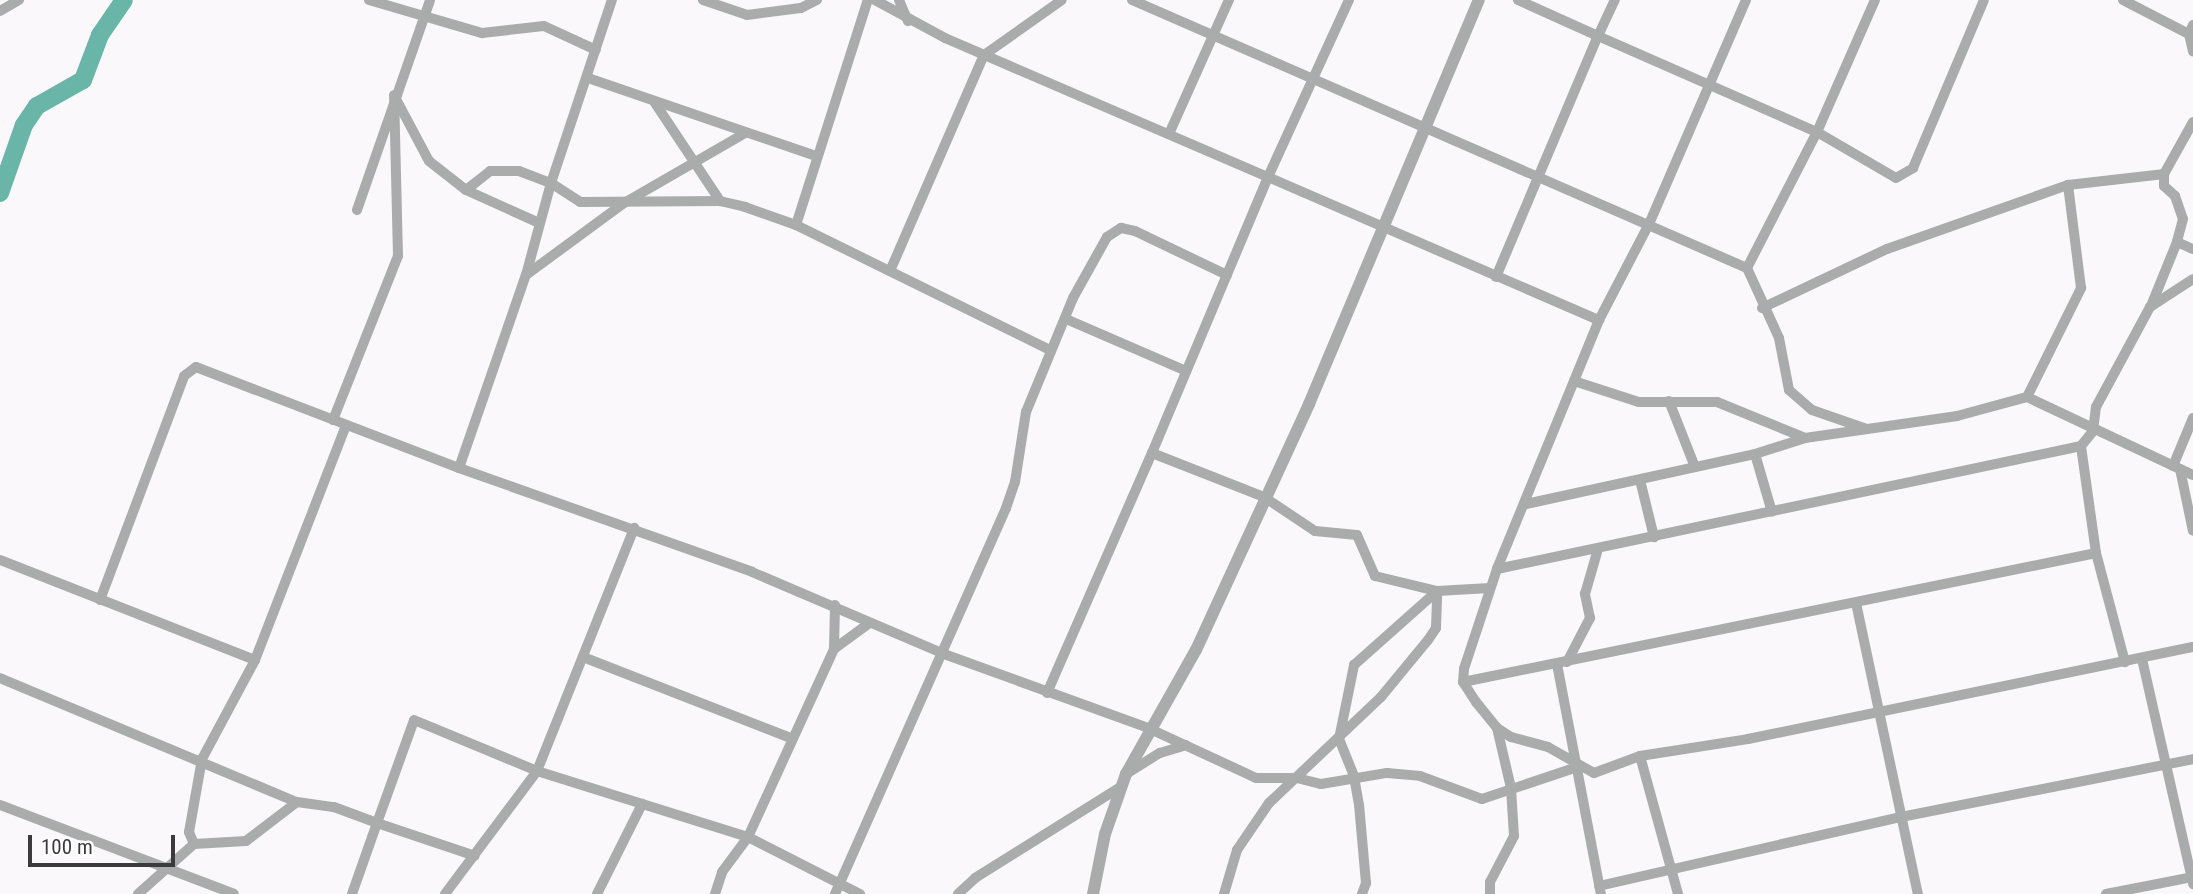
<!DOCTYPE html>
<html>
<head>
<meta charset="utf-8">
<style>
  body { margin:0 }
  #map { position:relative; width:2193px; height:894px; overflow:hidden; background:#fbf8fb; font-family:"Roboto Condensed",sans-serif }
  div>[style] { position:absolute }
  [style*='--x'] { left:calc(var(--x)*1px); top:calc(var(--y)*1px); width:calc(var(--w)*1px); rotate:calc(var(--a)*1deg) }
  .river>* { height:18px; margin:-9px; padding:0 9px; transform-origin:9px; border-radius:9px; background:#69b5a7 }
  .minor>* { height:10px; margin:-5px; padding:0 5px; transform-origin:5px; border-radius:5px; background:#aaacac }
  .tertiary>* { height:12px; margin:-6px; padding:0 6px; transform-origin:6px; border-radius:6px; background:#aaacac }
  span { translate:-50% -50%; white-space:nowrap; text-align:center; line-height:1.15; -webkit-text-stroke:7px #fff; paint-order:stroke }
  .scale { position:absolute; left:28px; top:835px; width:147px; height:32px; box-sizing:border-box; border:4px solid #3b3a3c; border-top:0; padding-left:9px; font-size:21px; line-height:24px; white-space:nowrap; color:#3b3a3c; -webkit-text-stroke:5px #fff; paint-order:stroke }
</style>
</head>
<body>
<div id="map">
  <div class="river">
    <div style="--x:0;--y:193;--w:72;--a:-70.6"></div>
    <div style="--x:24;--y:125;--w:23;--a:-56"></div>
    <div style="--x:37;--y:106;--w:53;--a:-29.5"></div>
    <div style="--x:83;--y:80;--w:48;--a:-69.3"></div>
    <div style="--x:100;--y:35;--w:42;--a:-55.6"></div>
  </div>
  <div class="minor">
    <div style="--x:369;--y:0;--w:118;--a:16.3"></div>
    <div style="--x:482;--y:33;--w:62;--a:-6.4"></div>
    <div style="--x:544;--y:26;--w:57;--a:24.8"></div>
    <div style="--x:703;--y:0;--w:46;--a:18.8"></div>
    <div style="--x:747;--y:15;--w:54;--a:-7.4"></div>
    <div style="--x:801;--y:8;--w:18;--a:-27"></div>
    <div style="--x:875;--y:0;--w:80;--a:28.5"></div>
    <div style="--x:945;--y:38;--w:352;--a:23.3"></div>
    <div style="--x:1268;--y:177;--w:299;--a:112.8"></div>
    <div style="--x:899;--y:0;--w:23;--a:67"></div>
    <div style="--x:1132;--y:0;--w:671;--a:23.55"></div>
    <div style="--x:1747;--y:268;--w:77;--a:65.4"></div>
    <div style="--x:1779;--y:338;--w:53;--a:79.1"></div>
    <div style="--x:1789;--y:390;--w:30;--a:41"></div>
    <div style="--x:1812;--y:410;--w:58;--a:19.1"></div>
    <div style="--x:1349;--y:0;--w:195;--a:114.6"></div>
    <div style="--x:1268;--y:177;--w:361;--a:23.4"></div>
    <div style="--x:1518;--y:0;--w:88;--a:24.2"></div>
    <div style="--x:1598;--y:36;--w:40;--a:-65"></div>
    <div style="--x:1746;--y:0;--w:242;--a:113.4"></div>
    <div style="--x:1650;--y:222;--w:110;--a:117.5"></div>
    <div style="--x:1599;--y:320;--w:269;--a:112.3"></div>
    <div style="--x:1497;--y:569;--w:105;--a:108.3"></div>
    <div style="--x:1464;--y:669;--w:13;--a:94"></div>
    <div style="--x:1463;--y:682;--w:24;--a:57"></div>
    <div style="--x:1476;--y:702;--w:33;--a:51"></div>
    <div style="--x:1497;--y:728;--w:17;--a:33"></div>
    <div style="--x:1511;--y:737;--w:38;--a:15"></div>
    <div style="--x:1548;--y:747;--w:53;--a:29.5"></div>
    <div style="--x:1594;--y:773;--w:49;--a:-20.3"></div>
    <div style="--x:1640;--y:756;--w:109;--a:-8.9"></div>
    <div style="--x:1748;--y:739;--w:454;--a:-11.7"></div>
    <div style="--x:2123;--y:0;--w:74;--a:27.3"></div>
    <div style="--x:0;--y:11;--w:22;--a:-30"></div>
    <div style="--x:2193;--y:25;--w:10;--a:114"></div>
    <div style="--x:2189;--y:34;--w:18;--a:77"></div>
    <div style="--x:588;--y:78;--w:241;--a:18.9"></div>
    <div style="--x:396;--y:99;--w:70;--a:62"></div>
    <div style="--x:429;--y:161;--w:47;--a:38.1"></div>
    <div style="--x:466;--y:190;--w:80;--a:24.3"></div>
    <div style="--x:655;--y:103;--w:118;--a:56.4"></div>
    <div style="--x:2193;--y:122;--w:60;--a:119.1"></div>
    <div style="--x:2164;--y:174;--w:12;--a:90"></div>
    <div style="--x:2164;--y:186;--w:15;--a:42"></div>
    <div style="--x:2175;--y:196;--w:24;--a:71"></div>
    <div style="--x:2183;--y:219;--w:24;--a:105"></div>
    <div style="--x:2177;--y:242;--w:17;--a:24"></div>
    <div style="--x:1169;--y:134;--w:147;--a:-65.9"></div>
    <div style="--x:466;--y:190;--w:31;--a:-38"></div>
    <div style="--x:490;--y:171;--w:29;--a:0"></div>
    <div style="--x:519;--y:171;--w:34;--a:21"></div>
    <div style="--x:551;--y:183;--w:35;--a:33"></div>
    <div style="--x:580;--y:202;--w:140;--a:-0.4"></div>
    <div style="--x:720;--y:201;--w:26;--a:13"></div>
    <div style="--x:745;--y:207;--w:54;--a:19.4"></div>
    <div style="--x:796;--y:225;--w:283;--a:26.2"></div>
    <div style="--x:357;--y:210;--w:222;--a:-70.8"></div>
    <div style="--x:796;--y:225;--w:236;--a:-72.3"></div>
    <div style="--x:1747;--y:268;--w:153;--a:-62.8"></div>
    <div style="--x:1817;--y:132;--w:144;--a:-66.3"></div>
    <div style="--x:890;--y:271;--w:236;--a:-66.5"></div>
    <div style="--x:984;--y:55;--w:95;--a:-35.2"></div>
    <div style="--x:526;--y:275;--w:122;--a:-36.3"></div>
    <div style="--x:624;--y:203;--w:140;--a:-30"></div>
    <div style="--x:1496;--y:277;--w:262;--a:-67.1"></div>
    <div style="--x:1598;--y:36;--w:239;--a:23.7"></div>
    <div style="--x:1817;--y:132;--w:91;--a:30.2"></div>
    <div style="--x:1896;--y:178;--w:20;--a:-30"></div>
    <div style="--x:1913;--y:168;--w:182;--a:-67.1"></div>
    <div style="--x:2151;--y:306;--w:69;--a:-67.9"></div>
    <div style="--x:1762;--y:308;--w:138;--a:-25.3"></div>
    <div style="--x:1887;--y:249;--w:192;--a:-19.5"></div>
    <div style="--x:2068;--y:185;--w:97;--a:-6.5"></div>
    <div style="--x:1066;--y:319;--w:131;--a:23.4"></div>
    <div style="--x:1574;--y:381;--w:68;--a:17.9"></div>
    <div style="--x:1639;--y:402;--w:78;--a:0"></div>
    <div style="--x:1717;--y:402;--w:95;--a:22.2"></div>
    <div style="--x:2027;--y:397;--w:122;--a:-63.6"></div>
    <div style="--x:2081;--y:288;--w:104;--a:-97.2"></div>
    <div style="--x:1669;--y:401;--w:71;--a:68.5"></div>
    <div style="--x:333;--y:420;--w:176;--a:-68.4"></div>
    <div style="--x:398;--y:256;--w:161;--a:-91.4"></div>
    <div style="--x:1755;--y:454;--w:60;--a:73.7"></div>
    <div style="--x:2173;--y:466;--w:52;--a:-67.4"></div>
    <div style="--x:459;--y:468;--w:204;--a:-70.9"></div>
    <div style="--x:526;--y:275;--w:95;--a:-74.8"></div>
    <div style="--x:551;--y:183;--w:193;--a:-71.6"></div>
    <div style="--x:2180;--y:469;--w:63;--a:78.2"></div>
    <div style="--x:1640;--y:480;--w:59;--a:76.2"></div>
    <div style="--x:1526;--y:504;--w:234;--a:-12.3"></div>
    <div style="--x:1755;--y:454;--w:52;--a:-17.7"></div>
    <div style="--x:1805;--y:438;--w:154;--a:-8.2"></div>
    <div style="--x:1957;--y:416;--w:73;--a:-15.2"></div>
    <div style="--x:2027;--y:397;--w:183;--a:25.2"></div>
    <div style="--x:2096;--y:553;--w:113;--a:75.1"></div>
    <div style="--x:0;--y:560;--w:274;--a:21.4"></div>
    <div style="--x:1497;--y:569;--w:597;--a:-11.89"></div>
    <div style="--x:100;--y:600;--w:239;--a:-69.4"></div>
    <div style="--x:184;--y:376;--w:15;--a:-37"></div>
    <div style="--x:196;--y:367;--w:282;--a:21"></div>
    <div style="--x:459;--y:468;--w:311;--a:19.5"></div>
    <div style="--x:752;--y:572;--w:209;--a:23.1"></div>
    <div style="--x:944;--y:654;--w:217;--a:19.9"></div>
    <div style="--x:1148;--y:728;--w:119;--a:24.8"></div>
    <div style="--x:1256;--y:778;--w:41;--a:0"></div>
    <div style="--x:1297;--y:778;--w:25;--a:14"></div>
    <div style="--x:1321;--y:784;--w:67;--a:-9.5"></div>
    <div style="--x:1387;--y:773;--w:33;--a:5"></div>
    <div style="--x:1420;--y:776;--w:66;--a:20.4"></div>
    <div style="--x:1482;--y:799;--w:103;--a:-18.6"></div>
    <div style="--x:1856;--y:603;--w:298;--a:78"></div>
    <div style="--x:834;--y:649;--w:42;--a:-36.3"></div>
    <div style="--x:583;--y:657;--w:225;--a:21.3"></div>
    <div style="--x:2142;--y:659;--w:231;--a:77.2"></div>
    <div style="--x:1567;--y:662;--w:50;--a:-62.4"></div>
    <div style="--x:1590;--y:618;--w:25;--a:-102"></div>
    <div style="--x:1585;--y:594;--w:47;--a:-73.9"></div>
    <div style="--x:1557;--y:664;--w:234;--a:79.2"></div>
    <div style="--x:0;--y:678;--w:322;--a:22.7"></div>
    <div style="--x:1463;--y:682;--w:646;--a:-11.52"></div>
    <div style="--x:2096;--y:553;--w:108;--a:-98"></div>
    <div style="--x:2081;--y:446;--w:19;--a:-51"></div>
    <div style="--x:2093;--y:431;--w:24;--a:-83"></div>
    <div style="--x:2096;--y:407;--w:114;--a:-61.6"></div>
    <div style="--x:2150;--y:307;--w:51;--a:-33.1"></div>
    <div style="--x:1047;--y:693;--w:262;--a:-66.4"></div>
    <div style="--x:1152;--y:453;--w:120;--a:21.4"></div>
    <div style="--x:1264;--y:497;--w:61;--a:33.7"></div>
    <div style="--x:1315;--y:531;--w:42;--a:5.4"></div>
    <div style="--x:1357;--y:535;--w:45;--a:66.3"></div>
    <div style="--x:1375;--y:576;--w:64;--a:13.6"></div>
    <div style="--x:1437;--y:591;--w:53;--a:-3.2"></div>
    <div style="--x:1640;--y:756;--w:143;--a:74.6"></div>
    <div style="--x:1126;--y:774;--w:40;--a:-32"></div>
    <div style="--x:1160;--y:753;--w:27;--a:-17"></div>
    <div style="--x:0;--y:805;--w:250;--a:20.8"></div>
    <div style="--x:194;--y:844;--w:13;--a:-113"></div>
    <div style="--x:189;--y:832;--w:74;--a:-79.9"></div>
    <div style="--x:202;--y:759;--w:112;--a:-61.8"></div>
    <div style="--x:255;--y:660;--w:252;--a:-68.8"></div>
    <div style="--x:1599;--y:886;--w:310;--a:-12.9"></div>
    <div style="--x:1901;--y:817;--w:298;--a:-11.2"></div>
    <div style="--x:138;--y:894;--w:75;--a:-41.8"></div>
    <div style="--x:194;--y:844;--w:52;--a:-3.3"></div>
    <div style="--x:246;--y:841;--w:64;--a:-37.4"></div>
    <div style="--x:297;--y:802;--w:37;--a:8"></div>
    <div style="--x:334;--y:807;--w:46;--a:20.4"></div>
    <div style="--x:377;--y:823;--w:109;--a:-70.2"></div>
    <div style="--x:414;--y:720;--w:133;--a:22.5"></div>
    <div style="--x:537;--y:771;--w:221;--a:17.4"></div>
    <div style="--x:748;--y:837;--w:126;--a:27"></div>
    <div style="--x:352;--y:894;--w:75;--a:-70.6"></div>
    <div style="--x:377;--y:823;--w:103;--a:18.6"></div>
    <div style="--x:445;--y:894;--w:154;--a:-53.2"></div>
    <div style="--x:537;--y:771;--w:262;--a:-68.2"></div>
    <div style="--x:597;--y:894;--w:101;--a:-63.4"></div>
    <div style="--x:715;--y:894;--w:23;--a:-72"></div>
    <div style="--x:722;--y:872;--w:44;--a:-53.4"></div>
    <div style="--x:748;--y:837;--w:207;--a:-65.4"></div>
    <div style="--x:834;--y:649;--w:44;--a:-88.7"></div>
    <div style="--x:835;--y:894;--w:422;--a:-66.1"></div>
    <div style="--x:1006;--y:508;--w:28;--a:-71"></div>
    <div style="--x:1015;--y:482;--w:71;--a:-81.1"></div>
    <div style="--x:1026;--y:412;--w:123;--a:-67.6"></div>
    <div style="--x:1073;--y:298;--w:70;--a:-60.9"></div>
    <div style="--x:1107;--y:237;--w:17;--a:-33"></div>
    <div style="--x:1121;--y:228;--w:14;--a:12"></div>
    <div style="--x:1135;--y:231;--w:102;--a:25.6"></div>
    <div style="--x:958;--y:894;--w:23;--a:-43"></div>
    <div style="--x:975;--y:878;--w:173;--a:-32"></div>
    <div style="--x:1224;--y:894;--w:46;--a:-73.5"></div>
    <div style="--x:1237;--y:850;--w:57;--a:-55.8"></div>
    <div style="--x:1269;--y:803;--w:154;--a:-43.4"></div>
    <div style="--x:1381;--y:697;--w:74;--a:-50.5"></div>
    <div style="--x:1428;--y:640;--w:14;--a:-56"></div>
    <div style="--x:1436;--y:628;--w:37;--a:-88"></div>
    <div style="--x:1362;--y:894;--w:12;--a:-70"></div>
    <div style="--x:1366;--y:883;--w:78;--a:-95.1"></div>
    <div style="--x:1359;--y:805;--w:29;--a:-100"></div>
    <div style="--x:1354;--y:776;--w:40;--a:-112"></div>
    <div style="--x:1339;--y:739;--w:76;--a:-78.5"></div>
    <div style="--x:1354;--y:665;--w:111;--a:-41.7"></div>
    <div style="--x:1490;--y:894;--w:12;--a:-90"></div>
    <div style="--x:1490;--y:882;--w:52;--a:-62.4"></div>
    <div style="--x:1514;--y:836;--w:48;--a:-93.6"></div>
    <div style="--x:1511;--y:788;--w:62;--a:-103.1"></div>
    <div style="--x:2106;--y:894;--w:89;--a:-11.1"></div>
  </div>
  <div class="tertiary">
    <div style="--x:1093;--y:894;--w:61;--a:-78.7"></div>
    <div style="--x:1105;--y:834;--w:64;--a:-70.7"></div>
    <div style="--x:1126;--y:774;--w:142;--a:-60.6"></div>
    <div style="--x:1196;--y:650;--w:271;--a:-65.3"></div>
    <div style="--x:1309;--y:404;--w:438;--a:-67.2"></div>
  </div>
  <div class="scale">100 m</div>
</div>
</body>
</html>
